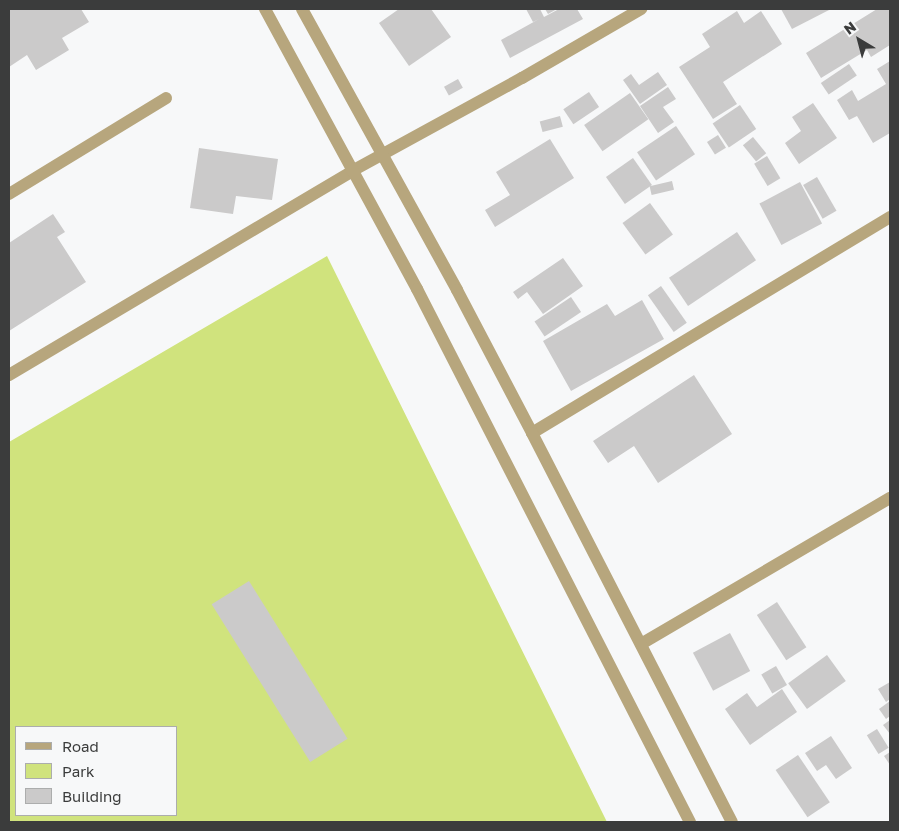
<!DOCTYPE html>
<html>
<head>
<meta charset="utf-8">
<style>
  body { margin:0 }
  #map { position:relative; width:899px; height:831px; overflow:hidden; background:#f7f8f9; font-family:"Golos Text",sans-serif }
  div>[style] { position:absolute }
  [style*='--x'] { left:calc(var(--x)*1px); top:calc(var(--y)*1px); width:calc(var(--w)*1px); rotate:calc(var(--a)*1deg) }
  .green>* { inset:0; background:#d0e37d }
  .building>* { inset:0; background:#cbcaca; transform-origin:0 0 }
  .service>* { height:12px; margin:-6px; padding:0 6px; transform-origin:6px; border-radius:6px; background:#b7a67d }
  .minor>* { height:12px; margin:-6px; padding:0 6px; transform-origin:6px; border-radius:6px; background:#b7a67d }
  .tertiary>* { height:12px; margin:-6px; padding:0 6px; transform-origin:6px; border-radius:6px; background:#b7a67d }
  span { translate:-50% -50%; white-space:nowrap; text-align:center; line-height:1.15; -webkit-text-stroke:4px #f7f8f9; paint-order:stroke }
  .frame { position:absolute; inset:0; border:10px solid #3b3c3c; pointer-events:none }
  .legend { position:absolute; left:15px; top:726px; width:162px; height:90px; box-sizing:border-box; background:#f7f8f9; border:1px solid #acadad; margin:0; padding:6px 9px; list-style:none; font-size:15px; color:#3b3c3c }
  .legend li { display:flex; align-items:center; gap:10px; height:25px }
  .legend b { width:25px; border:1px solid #acadad }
  .north { position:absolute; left:834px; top:15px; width:50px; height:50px; -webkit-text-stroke:4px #f7f8f9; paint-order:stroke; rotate:323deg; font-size:14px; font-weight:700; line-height:20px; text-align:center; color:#3b3c3c }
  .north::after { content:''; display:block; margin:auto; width:18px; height:22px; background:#3b3c3c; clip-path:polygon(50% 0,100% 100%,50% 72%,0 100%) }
</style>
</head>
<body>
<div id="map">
  <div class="green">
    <div style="clip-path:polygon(evenodd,327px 256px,607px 822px,9px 822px,9px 442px,327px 256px,16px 727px,176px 727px,176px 815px,16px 815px,16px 727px)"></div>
  </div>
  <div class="building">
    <div style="clip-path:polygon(9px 9px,81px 9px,89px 22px,62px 38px,69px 50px,36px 70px,27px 55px,9px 67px)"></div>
    <div style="clip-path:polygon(399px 9px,431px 9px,451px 37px,409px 66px,379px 23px)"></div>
    <div style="clip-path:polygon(526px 9px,540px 9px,544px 17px,559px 9px,577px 9px,583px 19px,510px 58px,501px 40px,539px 19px,533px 22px)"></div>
    <div style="clip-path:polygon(545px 9px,557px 9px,548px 14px)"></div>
    <div style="clip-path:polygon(781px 9px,831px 9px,792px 29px)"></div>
    <div style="clip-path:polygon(877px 9px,890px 9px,890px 45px,871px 57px,867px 50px,821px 78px,806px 53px)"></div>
    <div style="clip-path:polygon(737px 11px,744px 23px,761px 11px,782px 44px,723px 82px,737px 104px,713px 119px,679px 67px,710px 47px,702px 34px)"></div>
    <div style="clip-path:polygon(890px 61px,890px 133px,873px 143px,857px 116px,849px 120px,837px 100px,852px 90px,858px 101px,886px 84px,877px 69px)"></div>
    <div style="left:849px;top:64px;width:14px;height:34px;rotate:56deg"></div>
    <div style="clip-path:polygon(658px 72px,667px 85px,640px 104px,623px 80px,631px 74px,639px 85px)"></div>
    <div style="left:458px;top:79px;width:10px;height:16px;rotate:61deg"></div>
    <div style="clip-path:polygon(668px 87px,676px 99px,663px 107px,674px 122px,658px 133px,640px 106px)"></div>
    <div style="left:589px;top:92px;width:18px;height:31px;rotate:56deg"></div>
    <div style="left:630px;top:93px;width:32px;height:56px;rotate:55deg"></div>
    <div style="clip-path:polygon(813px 103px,837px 138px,799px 164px,785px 143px,801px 131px,792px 117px)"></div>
    <div style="left:740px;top:105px;width:29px;height:33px;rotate:56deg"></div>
    <div style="left:560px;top:116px;width:11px;height:21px;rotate:75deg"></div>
    <div style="left:676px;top:126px;width:34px;height:47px;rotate:56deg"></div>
    <div style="left:718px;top:135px;width:15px;height:13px;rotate:58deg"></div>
    <div style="left:753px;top:137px;width:21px;height:13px;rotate:51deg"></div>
    <div style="clip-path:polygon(550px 139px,574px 178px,495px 227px,485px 210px,510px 195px,496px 172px)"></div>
    <div style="clip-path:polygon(199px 148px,278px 159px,272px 200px,236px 196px,233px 214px,190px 208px)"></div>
    <div style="left:767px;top:156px;width:26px;height:15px;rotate:59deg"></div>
    <div style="left:633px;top:158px;width:33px;height:33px;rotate:55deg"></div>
    <div style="left:817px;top:177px;width:39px;height:16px;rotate:60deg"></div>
    <div style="left:672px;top:181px;width:9px;height:23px;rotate:77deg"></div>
    <div style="left:800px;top:182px;width:47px;height:46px;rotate:62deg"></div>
    <div style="left:650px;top:203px;width:39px;height:34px;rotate:54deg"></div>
    <div style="clip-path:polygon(53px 214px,65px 232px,57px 237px,86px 282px,9px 331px,9px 243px)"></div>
    <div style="left:737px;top:232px;width:34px;height:82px;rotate:56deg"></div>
    <div style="clip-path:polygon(563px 258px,583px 286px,543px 314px,527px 292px,518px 299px,513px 292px)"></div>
    <div style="left:661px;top:286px;width:45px;height:16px;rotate:55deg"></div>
    <div style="left:571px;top:297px;width:18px;height:44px;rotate:56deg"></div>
    <div style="clip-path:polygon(642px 300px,664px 339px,571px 391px,543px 341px,607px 304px,615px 316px)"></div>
    <div style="clip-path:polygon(694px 375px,732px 434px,658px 483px,634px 446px,608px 463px,593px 441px)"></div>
    <div style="left:249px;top:581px;width:186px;height:44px;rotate:58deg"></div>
    <div style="left:777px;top:602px;width:54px;height:24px;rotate:57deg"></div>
    <div style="left:730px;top:633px;width:43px;height:42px;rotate:62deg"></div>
    <div style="left:827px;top:655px;width:32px;height:48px;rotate:54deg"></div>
    <div style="left:776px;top:666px;width:22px;height:17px;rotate:60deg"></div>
    <div style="clip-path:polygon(890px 682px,890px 699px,886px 702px,878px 689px)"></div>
    <div style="clip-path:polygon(782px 689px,797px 712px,750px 745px,725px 709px,747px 693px,757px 707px)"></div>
    <div style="clip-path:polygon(890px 701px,890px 716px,886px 719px,879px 709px)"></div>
    <div style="clip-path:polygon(890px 720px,890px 734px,883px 725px)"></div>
    <div style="left:877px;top:729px;width:22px;height:12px;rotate:58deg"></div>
    <div style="clip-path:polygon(831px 736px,852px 768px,836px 779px,826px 765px,817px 771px,805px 753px)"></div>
    <div style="clip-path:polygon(890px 752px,890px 765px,884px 756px)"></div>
    <div style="left:798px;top:755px;width:57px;height:27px;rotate:56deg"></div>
  </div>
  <div class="service">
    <div style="--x:9;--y:194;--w:184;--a:-31.4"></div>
  </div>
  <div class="minor">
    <div style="--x:9;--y:375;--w:399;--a:-30.7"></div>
    <div style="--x:352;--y:171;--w:194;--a:-28.7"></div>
    <div style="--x:522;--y:78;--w:138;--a:-30.1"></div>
    <div style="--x:532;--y:433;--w:418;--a:-31.1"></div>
    <div style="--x:641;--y:644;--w:289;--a:-30.4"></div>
  </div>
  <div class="tertiary">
    <div style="--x:265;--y:9;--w:319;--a:61.5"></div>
    <div style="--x:417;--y:289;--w:599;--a:62.88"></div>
    <div style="--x:302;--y:9;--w:321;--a:61.1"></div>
    <div style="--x:457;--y:290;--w:161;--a:62.3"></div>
    <div style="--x:532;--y:433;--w:437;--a:62.8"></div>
  </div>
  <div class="frame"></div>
  <ul class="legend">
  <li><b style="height:6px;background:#b7a67d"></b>Road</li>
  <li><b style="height:14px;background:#d0e37d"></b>Park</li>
  <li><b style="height:14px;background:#cbcaca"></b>Building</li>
  </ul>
  <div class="north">N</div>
</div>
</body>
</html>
